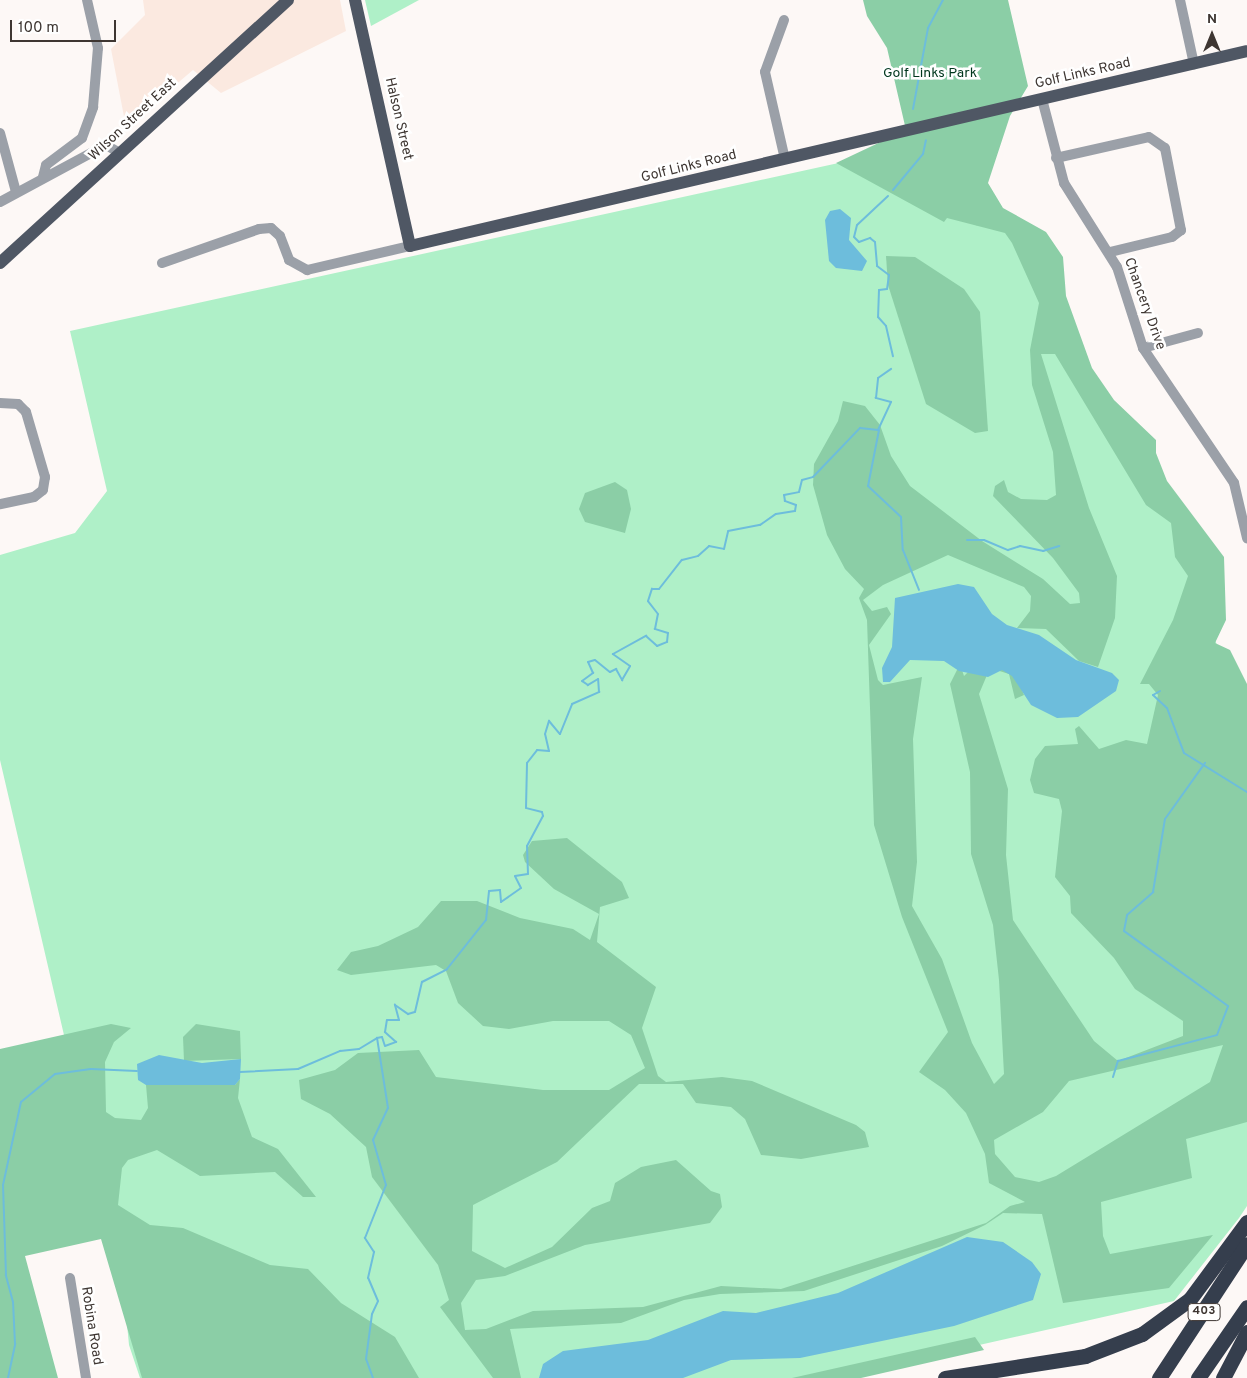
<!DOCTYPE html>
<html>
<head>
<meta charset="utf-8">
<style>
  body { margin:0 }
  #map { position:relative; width:1247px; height:1378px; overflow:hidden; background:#fdf8f6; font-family:Overpass,sans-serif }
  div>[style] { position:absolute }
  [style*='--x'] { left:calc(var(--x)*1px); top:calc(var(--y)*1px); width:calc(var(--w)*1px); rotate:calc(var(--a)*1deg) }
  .built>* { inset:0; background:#fbe9e0 }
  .green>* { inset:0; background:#aff0c8 }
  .forest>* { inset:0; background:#8bcea6 }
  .water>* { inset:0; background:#6dbddc }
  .stream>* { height:2px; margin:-1px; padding:0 1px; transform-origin:1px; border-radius:1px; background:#6dbddc }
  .minor>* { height:10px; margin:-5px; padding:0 5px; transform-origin:5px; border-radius:5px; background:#9ba0a8 }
  .major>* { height:12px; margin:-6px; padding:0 6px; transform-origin:6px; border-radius:6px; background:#4f5764 }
  .highway>* { height:15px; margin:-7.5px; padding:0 7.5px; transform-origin:7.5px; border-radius:7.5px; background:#353e4d }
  span { translate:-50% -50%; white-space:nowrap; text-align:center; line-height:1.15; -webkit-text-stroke:5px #fff; paint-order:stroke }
  .shield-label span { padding:1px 4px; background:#fff; border:1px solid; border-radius:4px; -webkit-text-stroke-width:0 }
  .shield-label { font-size:12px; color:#3e3632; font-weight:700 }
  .park-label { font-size:14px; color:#00371d }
  .street-label { font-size:14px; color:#3e3632 }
  .north { position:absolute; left:1187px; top:10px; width:50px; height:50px; -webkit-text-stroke:4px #fff; paint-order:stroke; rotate:0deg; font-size:14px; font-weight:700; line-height:20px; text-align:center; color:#3e3632 }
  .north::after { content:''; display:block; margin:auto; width:18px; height:22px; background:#3e3632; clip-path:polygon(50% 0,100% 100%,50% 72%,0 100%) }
  .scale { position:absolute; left:10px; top:20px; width:106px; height:22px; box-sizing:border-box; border:2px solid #3e3632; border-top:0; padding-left:6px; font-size:15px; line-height:18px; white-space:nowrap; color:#3e3632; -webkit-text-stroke:4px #fff; paint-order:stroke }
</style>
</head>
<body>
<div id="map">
  <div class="built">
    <div style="clip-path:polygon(143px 0,340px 0,346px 31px,221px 93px,193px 70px,126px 127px,111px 49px,145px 15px)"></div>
  </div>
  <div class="green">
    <div style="clip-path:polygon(365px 0,419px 0,371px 26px)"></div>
    <div style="clip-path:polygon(962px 136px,983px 213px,1035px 239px,1099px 399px,1194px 535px,1208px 617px,1247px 741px,1247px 1206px,1239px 1218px,1174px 1301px,833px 1378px,140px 1378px,129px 1345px,124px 1293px,0 760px,0 555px,75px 533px,107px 491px,70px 331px)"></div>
  </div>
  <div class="forest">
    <div style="clip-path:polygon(evenodd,863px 0,1008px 0,1028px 86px,1010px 116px,988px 183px,1003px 208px,1046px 232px,1063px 257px,1066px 296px,1092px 368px,1114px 400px,1156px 440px,1156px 453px,1167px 481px,1224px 557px,1226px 620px,1215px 643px,1230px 650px,1247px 684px,1247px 1122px,1186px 1139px,1192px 1178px,1101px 1202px,1103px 1236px,1110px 1254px,1213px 1235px,1169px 1288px,1063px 1303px,1042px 1214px,1003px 1213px,985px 1225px,942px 1246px,804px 1291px,720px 1294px,684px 1300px,621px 1323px,510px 1329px,521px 1378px,493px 1378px,440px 1307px,449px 1300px,438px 1265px,372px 1177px,366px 1147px,330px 1114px,301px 1099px,299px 1080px,335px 1070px,358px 1053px,419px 1050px,436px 1077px,543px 1090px,609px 1090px,645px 1068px,631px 1035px,609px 1021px,553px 1021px,509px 1029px,483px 1026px,458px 1003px,446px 971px,436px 965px,351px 975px,337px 970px,351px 952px,378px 946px,418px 927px,441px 901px,477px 901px,520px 918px,573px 929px,590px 940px,599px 914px,554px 889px,525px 862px,523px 855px,532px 841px,567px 838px,622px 882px,629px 898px,600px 907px,597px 942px,656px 987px,642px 1028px,658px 1076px,666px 1082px,722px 1077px,752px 1081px,856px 1125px,865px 1132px,869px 1147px,801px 1159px,761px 1155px,745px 1119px,731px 1107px,696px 1103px,683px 1084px,639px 1084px,557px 1162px,473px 1205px,472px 1251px,505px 1268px,552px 1247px,592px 1208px,610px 1201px,615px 1183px,641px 1167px,676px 1160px,711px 1191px,720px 1194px,722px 1207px,710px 1223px,585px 1245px,505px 1276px,476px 1280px,461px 1303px,465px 1330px,486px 1329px,533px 1311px,643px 1307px,721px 1286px,781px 1289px,986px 1223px,1010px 1206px,1025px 1202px,989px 1183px,985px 1154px,966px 1113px,945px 1090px,919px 1072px,948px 1032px,902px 917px,874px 825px,867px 620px,859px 598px,864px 589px,845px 569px,827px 535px,813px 485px,814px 464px,838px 421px,843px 401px,865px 406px,880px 425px,891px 456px,910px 486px,982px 541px,1043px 579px,1070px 604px,1080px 603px,1079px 593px,1053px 558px,993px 496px,995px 486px,1004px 480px,1008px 492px,1021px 499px,1047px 500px,1056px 495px,1053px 452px,1032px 385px,1030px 350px,1039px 303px,1012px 243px,1005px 233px,947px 218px,944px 222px,836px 163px,906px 130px,887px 48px,867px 16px,863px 0,1041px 354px,1055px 354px,1146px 505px,1171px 523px,1175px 557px,1188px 576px,1173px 620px,1140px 684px,1149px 684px,1158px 695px,1147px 744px,1126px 740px,1099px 749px,1079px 726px,1075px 729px,1078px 744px,1045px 746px,1035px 759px,1030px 780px,1034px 793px,1059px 799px,1062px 811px,1055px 877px,1070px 896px,1071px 913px,1114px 958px,1135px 989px,1183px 1021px,1183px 1036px,1118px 1061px,1094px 1041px,1013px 920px,1006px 855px,1008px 789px,979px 694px,990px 668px,1009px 674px,1015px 699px,1024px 695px,1014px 670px,973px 667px,964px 676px,960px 664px,950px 684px,970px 772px,971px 854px,993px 925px,999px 980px,1004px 1074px,994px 1084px,972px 1043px,942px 959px,912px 906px,917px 862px,913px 739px,922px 677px,883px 685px,878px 680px,869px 645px,891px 614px,887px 607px,872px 611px,863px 600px,883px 585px,948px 555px,1024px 587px,1031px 596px,1030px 611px,1017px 628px,1046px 629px,1079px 661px,1098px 667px,1115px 618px,1117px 576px,1089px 508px,1041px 354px,863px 0,1223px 1045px,1210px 1082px,1056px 1176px,1039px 1182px,1015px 1177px,995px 1154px,994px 1140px,1043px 1112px,1069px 1081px,1223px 1045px)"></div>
    <div style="clip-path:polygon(886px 256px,915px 257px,964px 289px,980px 312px,988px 431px,975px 433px,926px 404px,888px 285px)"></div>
    <div style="clip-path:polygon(615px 482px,627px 490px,631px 509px,625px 533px,585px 522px,579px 509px,585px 493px)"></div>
    <div style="clip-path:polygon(111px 1024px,131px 1028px,114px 1042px,105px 1062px,106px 1112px,115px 1118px,141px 1120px,148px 1108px,146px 1085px,235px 1085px,240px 1079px,238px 1098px,252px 1137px,278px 1149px,316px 1197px,303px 1197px,275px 1172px,200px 1176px,157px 1150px,128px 1160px,122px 1168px,118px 1205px,150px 1225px,183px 1228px,270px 1265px,308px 1269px,341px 1303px,395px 1337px,419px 1378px,142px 1378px,101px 1239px,25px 1256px,58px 1378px,0 1378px,0 1049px)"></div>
    <div style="clip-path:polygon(196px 1024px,240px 1031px,241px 1059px,184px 1061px,183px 1037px)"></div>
    <div style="clip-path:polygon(975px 1337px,984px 1350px,861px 1378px,792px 1378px)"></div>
  </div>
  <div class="water">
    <div style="clip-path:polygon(840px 209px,851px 218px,849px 240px,867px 261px,862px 271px,836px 268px,829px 261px,825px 220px,830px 211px)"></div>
    <div style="clip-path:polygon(958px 584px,974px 587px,992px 614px,1007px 625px,1039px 635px,1076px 660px,1112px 673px,1119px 680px,1116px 691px,1078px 717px,1057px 718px,1031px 705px,1012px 676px,1002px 670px,988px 677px,959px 671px,944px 661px,910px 660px,890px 682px,883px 682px,882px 668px,892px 647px,895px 598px)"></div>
    <div style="clip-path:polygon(159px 1055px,202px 1063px,241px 1059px,240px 1079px,235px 1085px,146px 1085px,138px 1080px,137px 1064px)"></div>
    <div style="clip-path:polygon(967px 1237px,1003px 1242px,1032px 1262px,1041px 1274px,1033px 1300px,954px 1326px,800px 1358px,731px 1360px,683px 1378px,539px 1378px,543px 1364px,563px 1351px,648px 1340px,723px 1311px,756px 1313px,838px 1293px)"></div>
  </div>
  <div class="stream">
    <div style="--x:913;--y:109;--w:82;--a:-79.5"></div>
    <div style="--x:928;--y:28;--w:32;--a:-62"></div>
    <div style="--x:893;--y:190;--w:47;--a:-50.2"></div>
    <div style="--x:923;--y:154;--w:14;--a:-78"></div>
    <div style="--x:888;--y:196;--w:42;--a:136.9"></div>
    <div style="--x:857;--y:225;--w:12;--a:104"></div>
    <div style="--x:854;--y:237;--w:7;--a:45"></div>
    <div style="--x:859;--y:242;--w:12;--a:-20"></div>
    <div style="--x:870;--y:238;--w:6;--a:39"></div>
    <div style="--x:875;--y:242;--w:24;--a:85"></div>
    <div style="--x:877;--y:266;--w:15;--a:37"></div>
    <div style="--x:889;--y:275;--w:14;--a:98"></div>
    <div style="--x:887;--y:289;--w:8;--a:173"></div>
    <div style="--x:879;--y:290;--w:27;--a:92"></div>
    <div style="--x:878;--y:317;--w:12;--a:48"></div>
    <div style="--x:886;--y:326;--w:31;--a:77"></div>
    <div style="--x:879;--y:430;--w:57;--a:101.1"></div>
    <div style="--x:868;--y:486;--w:45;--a:43.2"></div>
    <div style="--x:901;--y:517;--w:33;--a:87"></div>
    <div style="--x:903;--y:550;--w:43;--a:68.2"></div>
    <div style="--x:967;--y:540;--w:17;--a:0"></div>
    <div style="--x:984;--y:540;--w:26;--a:23"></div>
    <div style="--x:1008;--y:550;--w:13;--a:-18"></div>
    <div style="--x:1020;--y:546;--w:24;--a:12"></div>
    <div style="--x:1043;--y:551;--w:17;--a:-17"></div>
    <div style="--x:1160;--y:691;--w:8;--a:150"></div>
    <div style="--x:1153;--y:695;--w:19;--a:43"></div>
    <div style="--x:1167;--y:708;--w:48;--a:69.3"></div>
    <div style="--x:1184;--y:753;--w:74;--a:31.8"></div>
    <div style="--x:377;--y:1038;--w:5;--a:-11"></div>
    <div style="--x:382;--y:1037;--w:9;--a:72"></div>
    <div style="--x:385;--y:1046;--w:12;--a:-20"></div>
    <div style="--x:396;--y:1042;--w:15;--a:-138"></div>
    <div style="--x:385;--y:1032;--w:12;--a:-81"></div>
    <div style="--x:387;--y:1020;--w:12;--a:0"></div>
    <div style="--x:399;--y:1020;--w:16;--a:-105"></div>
    <div style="--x:395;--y:1005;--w:16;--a:35"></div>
    <div style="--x:408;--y:1014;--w:7;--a:-16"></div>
    <div style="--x:415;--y:1012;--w:31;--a:-77"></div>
    <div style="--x:422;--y:982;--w:28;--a:-27"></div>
    <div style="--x:447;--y:969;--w:63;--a:-51.5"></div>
    <div style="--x:486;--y:920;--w:29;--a:-84"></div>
    <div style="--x:489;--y:891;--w:11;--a:-5"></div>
    <div style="--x:500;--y:890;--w:12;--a:85"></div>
    <div style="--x:501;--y:902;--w:24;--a:-35"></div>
    <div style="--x:521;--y:888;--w:13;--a:-117"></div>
    <div style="--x:515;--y:876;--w:13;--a:-9"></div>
    <div style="--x:528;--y:874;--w:28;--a:-92"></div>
    <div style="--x:527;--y:846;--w:34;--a:-62"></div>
    <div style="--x:543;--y:816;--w:4;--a:-104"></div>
    <div style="--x:542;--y:812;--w:16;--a:-166"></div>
    <div style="--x:526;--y:808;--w:45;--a:-88.7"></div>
    <div style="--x:527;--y:763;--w:16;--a:-52"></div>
    <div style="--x:537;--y:750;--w:12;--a:5"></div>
    <div style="--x:549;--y:751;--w:17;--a:-103"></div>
    <div style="--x:545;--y:734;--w:14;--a:-73"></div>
    <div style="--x:549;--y:721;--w:17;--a:50"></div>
    <div style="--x:560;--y:734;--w:32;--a:-68"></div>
    <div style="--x:572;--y:704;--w:30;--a:-24"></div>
    <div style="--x:599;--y:692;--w:13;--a:-94"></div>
    <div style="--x:598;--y:679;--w:12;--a:149"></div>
    <div style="--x:588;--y:685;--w:7;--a:-146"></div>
    <div style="--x:582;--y:681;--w:14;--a:-36"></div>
    <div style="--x:593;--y:673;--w:12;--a:-114"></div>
    <div style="--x:588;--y:662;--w:7;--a:-16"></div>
    <div style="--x:595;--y:660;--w:19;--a:39"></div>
    <div style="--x:610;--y:672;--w:7;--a:-27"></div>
    <div style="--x:616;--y:669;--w:13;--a:61"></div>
    <div style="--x:622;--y:680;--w:16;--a:-60"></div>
    <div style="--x:630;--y:666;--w:21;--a:-145"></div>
    <div style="--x:613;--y:654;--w:38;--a:-29"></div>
    <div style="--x:646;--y:636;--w:15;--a:42"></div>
    <div style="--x:657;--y:646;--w:11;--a:-22"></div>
    <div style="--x:667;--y:642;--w:9;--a:-84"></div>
    <div style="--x:668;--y:633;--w:14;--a:-163"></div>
    <div style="--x:655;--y:629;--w:15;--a:-79"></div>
    <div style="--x:658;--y:614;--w:16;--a:-128"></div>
    <div style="--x:648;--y:601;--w:13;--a:-72"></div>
    <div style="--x:652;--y:589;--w:7;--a:0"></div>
    <div style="--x:659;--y:589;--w:37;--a:-52"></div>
    <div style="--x:682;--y:560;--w:16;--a:-14"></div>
    <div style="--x:698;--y:556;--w:15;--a:-42"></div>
    <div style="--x:709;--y:546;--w:15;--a:11"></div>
    <div style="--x:724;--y:549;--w:18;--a:-77"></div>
    <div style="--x:728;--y:531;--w:33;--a:-11"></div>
    <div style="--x:760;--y:525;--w:19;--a:-35"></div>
    <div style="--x:776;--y:514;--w:19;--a:-9"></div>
    <div style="--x:795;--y:511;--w:6;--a:-81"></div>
    <div style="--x:796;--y:505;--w:12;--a:-160"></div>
    <div style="--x:785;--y:501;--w:6;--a:-99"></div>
    <div style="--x:784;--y:495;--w:15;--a:-11"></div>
    <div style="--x:799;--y:492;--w:12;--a:-76"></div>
    <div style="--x:802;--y:480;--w:11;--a:-15"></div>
    <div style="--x:813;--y:477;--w:68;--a:-46.2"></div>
    <div style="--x:860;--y:428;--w:18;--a:6"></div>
    <div style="--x:878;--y:430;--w:31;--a:-65"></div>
    <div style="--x:891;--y:402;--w:16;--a:-165"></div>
    <div style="--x:876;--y:398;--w:20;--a:-84"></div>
    <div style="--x:878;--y:378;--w:16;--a:-35"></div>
    <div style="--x:240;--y:1072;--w:58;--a:-3"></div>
    <div style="--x:298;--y:1069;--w:46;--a:-23.2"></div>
    <div style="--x:340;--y:1051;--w:19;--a:-6"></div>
    <div style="--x:359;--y:1049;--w:21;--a:-31"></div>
    <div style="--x:1113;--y:1077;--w:17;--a:-73"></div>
    <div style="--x:1118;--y:1061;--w:102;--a:-14.7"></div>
    <div style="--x:1217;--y:1035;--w:31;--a:-69"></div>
    <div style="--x:1228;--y:1006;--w:128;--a:-144.2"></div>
    <div style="--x:1124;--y:931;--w:16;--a:-79"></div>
    <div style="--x:1127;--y:915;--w:35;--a:-41"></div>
    <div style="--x:1153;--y:892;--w:74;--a:-80.7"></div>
    <div style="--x:1165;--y:819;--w:69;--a:-54.5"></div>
    <div style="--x:8;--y:1378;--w:35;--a:-78"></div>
    <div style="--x:15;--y:1344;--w:42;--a:-92.7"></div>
    <div style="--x:13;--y:1302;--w:28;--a:-105"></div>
    <div style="--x:6;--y:1275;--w:90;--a:-91.9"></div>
    <div style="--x:3;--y:1185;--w:85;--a:-77.8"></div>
    <div style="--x:21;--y:1102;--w:44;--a:-39.5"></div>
    <div style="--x:55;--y:1074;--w:36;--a:-8"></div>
    <div style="--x:91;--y:1069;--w:46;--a:2.5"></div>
    <div style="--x:373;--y:1378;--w:20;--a:-110"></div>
    <div style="--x:366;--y:1359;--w:45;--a:-82.4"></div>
    <div style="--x:372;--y:1314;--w:14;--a:-65"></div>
    <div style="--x:378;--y:1301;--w:25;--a:-113"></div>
    <div style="--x:368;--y:1278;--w:27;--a:-77"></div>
    <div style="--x:374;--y:1252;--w:17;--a:-123"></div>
    <div style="--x:365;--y:1238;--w:57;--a:-68.4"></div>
    <div style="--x:386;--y:1185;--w:47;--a:-106.1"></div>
    <div style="--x:373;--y:1140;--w:35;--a:-65"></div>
    <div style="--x:388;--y:1108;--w:71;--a:-98.9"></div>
  </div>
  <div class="minor">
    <div style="--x:1180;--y:0;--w:66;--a:77.7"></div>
    <div style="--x:784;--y:20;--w:55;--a:110.1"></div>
    <div style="--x:765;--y:72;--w:89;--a:77.1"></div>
    <div style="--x:1042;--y:99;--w:87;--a:75.3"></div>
    <div style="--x:1064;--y:183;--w:99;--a:57.8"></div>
    <div style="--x:1117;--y:267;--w:85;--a:72.2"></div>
    <div style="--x:1143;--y:348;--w:163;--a:56"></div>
    <div style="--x:1234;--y:483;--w:57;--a:76.7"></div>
    <div style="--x:0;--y:133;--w:61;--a:74.8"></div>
    <div style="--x:1056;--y:158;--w:95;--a:-12.7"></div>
    <div style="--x:1149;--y:137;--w:19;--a:35"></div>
    <div style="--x:1165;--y:148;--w:84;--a:79"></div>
    <div style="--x:1181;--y:230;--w:11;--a:142"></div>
    <div style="--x:1172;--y:237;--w:64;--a:166.4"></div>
    <div style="--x:43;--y:177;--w:12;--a:-76"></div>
    <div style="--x:46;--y:165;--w:45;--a:-36.9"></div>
    <div style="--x:82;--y:138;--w:33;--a:-70"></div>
    <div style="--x:93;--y:107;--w:59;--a:-85.2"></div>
    <div style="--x:98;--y:48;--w:49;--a:-102.9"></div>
    <div style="--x:0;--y:202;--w:120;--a:-28.3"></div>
    <div style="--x:106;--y:145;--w:16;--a:30"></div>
    <div style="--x:162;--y:263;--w:103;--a:-19.3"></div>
    <div style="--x:259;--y:229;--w:12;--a:-5"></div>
    <div style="--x:271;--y:228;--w:12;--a:42"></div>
    <div style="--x:280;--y:236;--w:26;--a:69"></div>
    <div style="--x:289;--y:260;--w:21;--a:29"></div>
    <div style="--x:307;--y:270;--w:106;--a:-13.1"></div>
    <div style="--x:1143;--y:348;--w:57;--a:-15.3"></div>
    <div style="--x:0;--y:403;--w:18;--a:3"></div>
    <div style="--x:18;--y:404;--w:11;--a:45"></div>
    <div style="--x:26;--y:412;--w:68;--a:73.7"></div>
    <div style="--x:45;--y:477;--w:13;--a:99"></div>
    <div style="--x:43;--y:490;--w:11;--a:142"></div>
    <div style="--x:34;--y:497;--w:35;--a:168"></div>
    <div style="--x:70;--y:1278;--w:101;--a:80.9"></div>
  </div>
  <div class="major">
    <div style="--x:355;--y:0;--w:252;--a:77.4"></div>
    <div style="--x:410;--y:246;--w:859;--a:-13.11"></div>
    <div style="--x:0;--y:263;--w:390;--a:-42.4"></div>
  </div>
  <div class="highway">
    <div style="--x:945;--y:1378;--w:142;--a:-8.9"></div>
    <div style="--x:1085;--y:1356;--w:61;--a:-21.1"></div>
    <div style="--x:1142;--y:1334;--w:59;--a:-36.1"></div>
    <div style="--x:1190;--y:1299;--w:96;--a:-53.5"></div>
    <div style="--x:1159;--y:1378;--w:160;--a:-56.7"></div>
    <div style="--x:1198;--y:1378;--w:86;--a:-55.4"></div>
    <div style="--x:1223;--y:1378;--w:52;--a:-62.4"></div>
  </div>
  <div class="shield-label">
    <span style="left:1204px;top:1312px">403</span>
  </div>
  <div class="park-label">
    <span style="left:930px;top:74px">Golf Links Park</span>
  </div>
  <div class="street-label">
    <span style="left:1083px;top:74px;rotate:-13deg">Golf Links Road</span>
    <span style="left:398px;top:119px;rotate:77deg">Halson Street</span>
    <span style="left:133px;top:120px;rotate:-43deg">Wilson Street East</span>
    <span style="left:689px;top:167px;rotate:-14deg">Golf Links Road</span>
    <span style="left:1144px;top:304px;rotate:70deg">Chancery Drive</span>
    <span style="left:91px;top:1326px;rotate:81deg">Robina Road</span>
  </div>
  <div class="north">N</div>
  <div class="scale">100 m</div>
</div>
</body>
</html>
